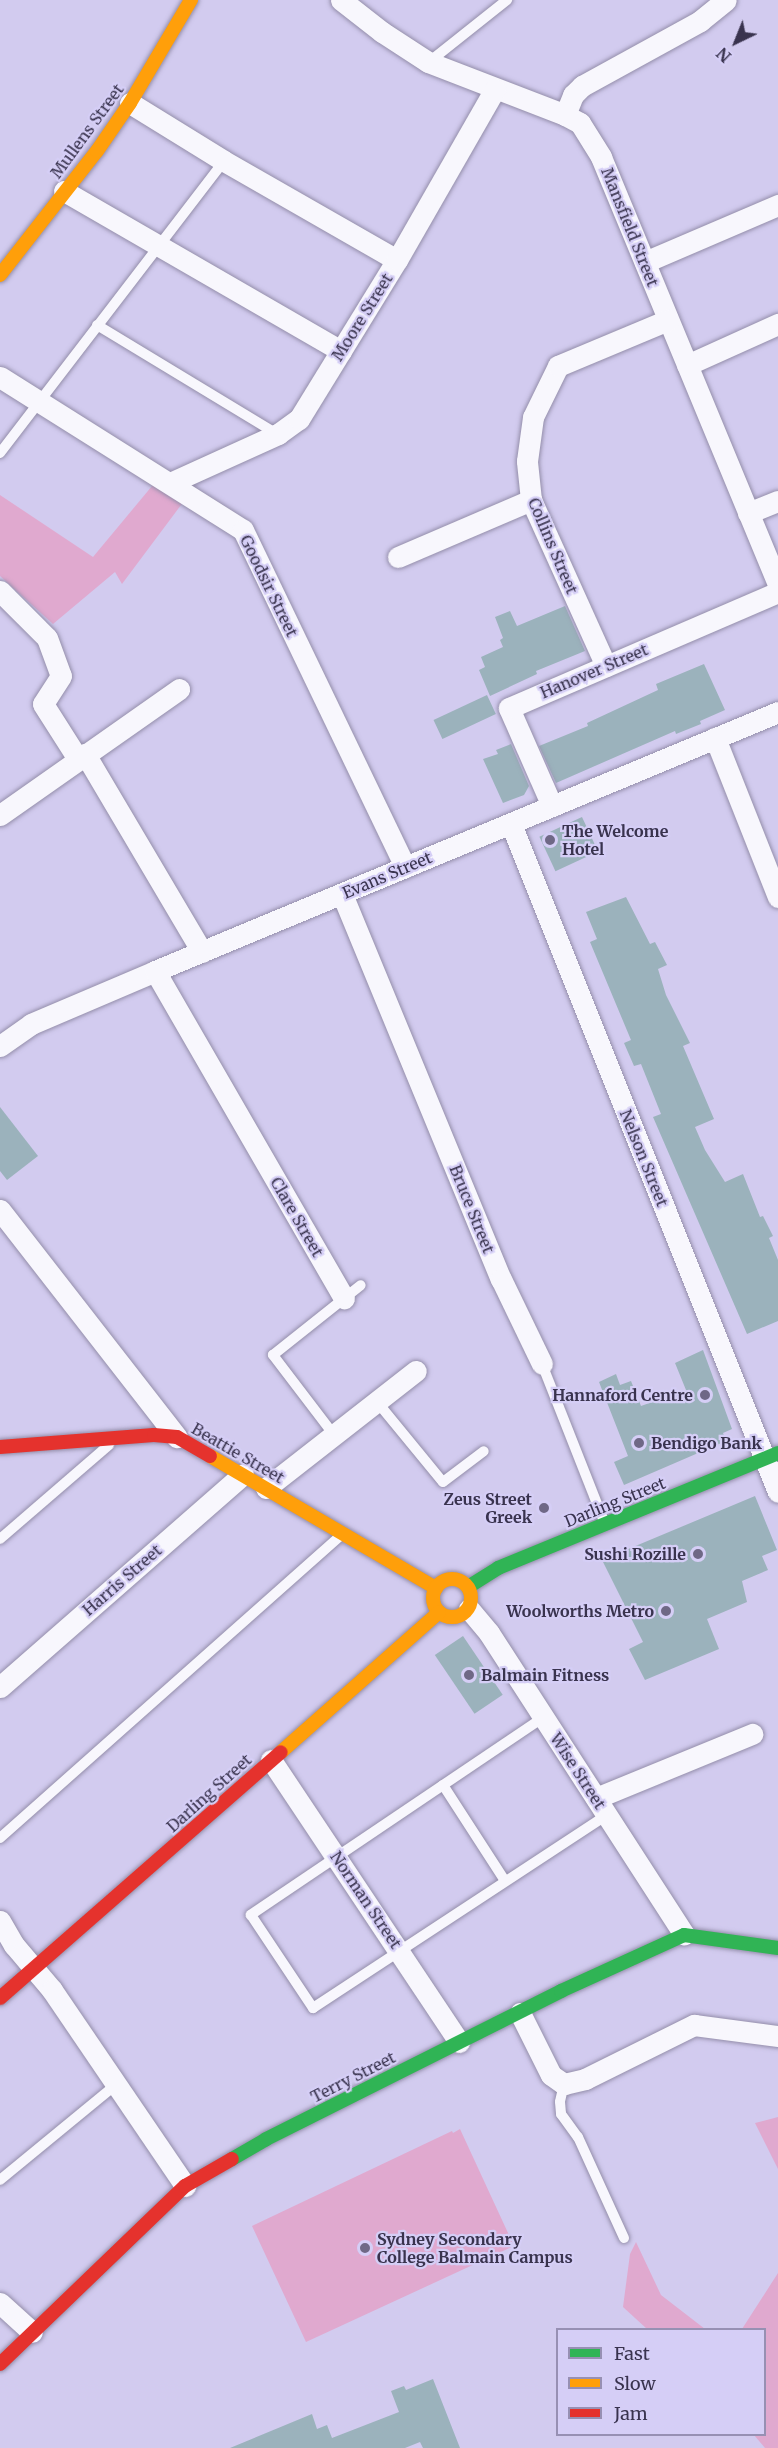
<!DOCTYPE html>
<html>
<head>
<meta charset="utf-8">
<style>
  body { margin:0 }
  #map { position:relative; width:778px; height:2448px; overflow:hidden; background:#d2cbef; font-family:Merriweather,serif }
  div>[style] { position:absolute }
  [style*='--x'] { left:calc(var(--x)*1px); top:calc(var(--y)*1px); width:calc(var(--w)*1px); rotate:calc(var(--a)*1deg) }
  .green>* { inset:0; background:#e0a9cf }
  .building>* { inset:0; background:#9bb2bc; transform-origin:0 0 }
  .roads { filter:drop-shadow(0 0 2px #948eaa) drop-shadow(0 0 2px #948eaa) }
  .lane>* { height:10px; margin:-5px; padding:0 5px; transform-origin:5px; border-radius:5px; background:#f8f7fd }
  .street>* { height:21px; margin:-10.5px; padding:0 10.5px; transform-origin:10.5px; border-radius:10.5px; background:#f8f7fd }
  .fast>* { height:14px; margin:-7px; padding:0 7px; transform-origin:7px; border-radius:7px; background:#30b455 }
  .slow>* { height:14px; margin:-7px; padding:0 7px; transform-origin:7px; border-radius:7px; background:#ff9f0a }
  .slow>.ring { margin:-7px; padding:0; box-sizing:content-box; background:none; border:14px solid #ff9f0a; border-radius:50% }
  .jam>* { height:14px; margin:-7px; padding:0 7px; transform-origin:7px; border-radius:7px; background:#e5322d }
  .dots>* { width:16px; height:16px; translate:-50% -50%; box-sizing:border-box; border:3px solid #d5cef6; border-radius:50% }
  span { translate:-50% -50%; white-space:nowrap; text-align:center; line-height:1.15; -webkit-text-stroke:4.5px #d5cef6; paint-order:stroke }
  .street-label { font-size:16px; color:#39334e }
  .poi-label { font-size:16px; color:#39334e; font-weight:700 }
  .left { translate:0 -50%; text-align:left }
  .right { translate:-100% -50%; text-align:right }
  .legend { position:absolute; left:556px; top:2328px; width:210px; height:108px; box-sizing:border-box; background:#d5cef6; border:2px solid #9790b3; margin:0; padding:8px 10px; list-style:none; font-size:18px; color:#39334e }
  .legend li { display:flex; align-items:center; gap:12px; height:30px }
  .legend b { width:30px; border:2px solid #9790b3 }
  .north { position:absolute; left:706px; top:12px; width:60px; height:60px; -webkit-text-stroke:4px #d5cef6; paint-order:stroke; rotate:223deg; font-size:16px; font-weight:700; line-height:24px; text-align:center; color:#39334e }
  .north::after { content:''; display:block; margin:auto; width:21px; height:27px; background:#39334e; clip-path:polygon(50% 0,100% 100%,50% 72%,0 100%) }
</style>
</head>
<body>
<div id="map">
  <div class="green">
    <div style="clip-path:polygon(157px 480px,184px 501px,122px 584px,115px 572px,53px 624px,0 576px,0 495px,93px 557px)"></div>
    <div style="clip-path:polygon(778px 2117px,778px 2169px,755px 2123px)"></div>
    <div style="clip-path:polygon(460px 2129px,514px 2246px,306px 2342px,252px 2226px,452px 2131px,453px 2133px)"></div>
    <div style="clip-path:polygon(636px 2242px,661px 2295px,705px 2329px,647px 2329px,623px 2307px,630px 2254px)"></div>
    <div style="clip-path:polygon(778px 2273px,778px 2448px,765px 2448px,754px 2435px,764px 2434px,764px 2330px,742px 2329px)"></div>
  </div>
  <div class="building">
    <div style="clip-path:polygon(565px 606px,585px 651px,536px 671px,537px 674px,490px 696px,479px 670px,485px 667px,481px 657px,503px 647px,500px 640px,503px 638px,495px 617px,510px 611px,517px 626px)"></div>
    <div style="clip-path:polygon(704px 664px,725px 710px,700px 721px,701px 724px,676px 734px,675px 731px,556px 783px,539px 746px,588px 726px,587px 723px,658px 690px,656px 684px)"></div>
    <div style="left:487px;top:695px;width:21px;height:59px;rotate:65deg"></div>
    <div style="clip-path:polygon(511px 744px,529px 786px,524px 795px,503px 803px,483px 759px,498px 754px,496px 750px)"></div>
    <div style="left:582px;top:817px;width:38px;height:47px;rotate:65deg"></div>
    <div style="clip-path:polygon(626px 897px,650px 944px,655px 942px,667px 965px,658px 969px,666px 995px,690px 1043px,683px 1046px,714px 1119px,695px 1127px,705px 1150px,725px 1182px,743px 1174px,760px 1217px,763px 1216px,773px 1236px,769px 1238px,778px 1260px,778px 1321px,747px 1334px,653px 1117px,661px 1114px,641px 1064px,634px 1066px,624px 1043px,631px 1040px,590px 942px,597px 939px,586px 912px)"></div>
    <div style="clip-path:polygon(0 1107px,38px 1156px,7px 1180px,0 1171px)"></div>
    <div style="clip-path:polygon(703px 1350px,732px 1429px,723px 1433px,726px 1441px,624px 1485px,614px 1462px,628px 1456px,599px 1382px,616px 1374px,620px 1385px,631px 1381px,641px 1406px,686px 1390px,675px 1363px)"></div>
    <div style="clip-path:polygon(755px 1496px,777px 1550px,762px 1556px,768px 1570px,742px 1581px,747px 1602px,707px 1619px,719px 1649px,645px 1680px,629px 1649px,643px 1642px,602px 1560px)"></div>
    <div style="left:463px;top:1636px;width:71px;height:34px;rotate:56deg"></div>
    <div style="clip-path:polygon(433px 2379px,460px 2448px,423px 2448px,420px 2442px,405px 2448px,230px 2448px,312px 2414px,317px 2429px,327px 2425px,332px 2438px,399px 2412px,391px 2391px,404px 2386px,406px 2390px)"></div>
  </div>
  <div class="roads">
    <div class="lane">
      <div style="--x:429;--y:62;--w:100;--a:-38.5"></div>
      <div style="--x:97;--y:325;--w:210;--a:31.2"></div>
      <div style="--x:0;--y:453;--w:368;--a:-52.5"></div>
      <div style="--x:542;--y:1364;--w:172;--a:68.5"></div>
      <div style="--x:378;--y:1403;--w:102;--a:50.6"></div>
      <div style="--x:443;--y:1482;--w:51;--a:-37.1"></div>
      <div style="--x:334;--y:1435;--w:101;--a:-127.3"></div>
      <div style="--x:273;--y:1355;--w:112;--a:-38.5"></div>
      <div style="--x:0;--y:1539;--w:144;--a:-40.8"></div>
      <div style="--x:544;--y:1717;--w:354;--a:146"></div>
      <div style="--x:251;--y:1915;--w:112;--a:56.3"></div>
      <div style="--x:313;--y:2008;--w:352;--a:-33.3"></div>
      <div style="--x:443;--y:1785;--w:114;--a:57.1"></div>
      <div style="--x:0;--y:1838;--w:456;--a:-41.6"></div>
      <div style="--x:564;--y:2084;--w:18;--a:103"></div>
      <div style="--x:560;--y:2102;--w:12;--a:85"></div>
      <div style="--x:561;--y:2114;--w:29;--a:54"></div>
      <div style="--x:578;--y:2137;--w:111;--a:65.5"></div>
      <div style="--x:0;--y:2180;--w:151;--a:-39.4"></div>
    </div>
    <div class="street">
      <div style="--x:341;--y:0;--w:52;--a:38"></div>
      <div style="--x:382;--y:32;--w:55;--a:33.1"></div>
      <div style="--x:428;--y:62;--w:147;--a:21.1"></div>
      <div style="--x:565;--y:115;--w:17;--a:28"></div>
      <div style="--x:580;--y:123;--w:40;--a:58"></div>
      <div style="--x:601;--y:157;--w:462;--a:67.5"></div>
      <div style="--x:130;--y:103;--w:110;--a:31.7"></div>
      <div style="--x:224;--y:161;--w:199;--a:29.8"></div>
      <div style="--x:565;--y:115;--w:22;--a:-68"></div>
      <div style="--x:573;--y:95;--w:13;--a:-45"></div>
      <div style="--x:582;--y:86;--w:135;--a:-28.8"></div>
      <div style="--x:700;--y:21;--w:33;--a:-39"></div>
      <div style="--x:64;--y:191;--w:320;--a:30"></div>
      <div style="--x:645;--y:262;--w:145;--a:-23.2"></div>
      <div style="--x:687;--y:365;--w:100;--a:-24.3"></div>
      <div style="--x:0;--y:377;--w:287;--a:32.2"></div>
      <div style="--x:243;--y:530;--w:374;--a:64.3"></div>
      <div style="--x:170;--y:483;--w:119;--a:-24.4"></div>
      <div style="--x:278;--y:434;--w:26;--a:-36"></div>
      <div style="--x:299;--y:419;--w:187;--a:-58.4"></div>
      <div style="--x:397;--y:260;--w:197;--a:-60.2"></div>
      <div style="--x:748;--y:513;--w:32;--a:-22"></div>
      <div style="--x:398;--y:557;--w:145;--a:-23.2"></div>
      <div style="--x:0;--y:591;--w:66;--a:45"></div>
      <div style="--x:47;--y:638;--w:40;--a:69.8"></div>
      <div style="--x:61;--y:676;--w:33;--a:123"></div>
      <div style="--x:43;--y:704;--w:65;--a:57.5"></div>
      <div style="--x:606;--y:666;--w:182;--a:-114.3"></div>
      <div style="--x:531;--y:500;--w:39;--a:-96"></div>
      <div style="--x:527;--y:461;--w:44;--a:-82.2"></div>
      <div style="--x:533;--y:417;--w:57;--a:-63.9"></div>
      <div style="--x:558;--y:366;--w:119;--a:-22.7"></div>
      <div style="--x:715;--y:738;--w:171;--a:68.4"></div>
      <div style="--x:85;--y:754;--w:230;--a:59.4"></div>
      <div style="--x:552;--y:806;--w:107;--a:-113.7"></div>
      <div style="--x:509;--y:708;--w:293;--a:-23.3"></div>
      <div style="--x:0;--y:815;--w:219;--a:-35.1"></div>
      <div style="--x:511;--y:824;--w:719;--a:68.21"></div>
      <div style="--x:342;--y:894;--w:417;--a:67.6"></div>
      <div style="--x:501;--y:1279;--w:94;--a:64.2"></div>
      <div style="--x:155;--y:971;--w:378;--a:60"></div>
      <div style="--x:0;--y:1046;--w:38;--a:-35"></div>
      <div style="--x:31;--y:1024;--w:135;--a:-23.1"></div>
      <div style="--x:155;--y:971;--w:675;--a:-22.57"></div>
      <div style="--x:0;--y:1210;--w:288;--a:52.1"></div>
      <div style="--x:266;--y:1488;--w:190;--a:-38"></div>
      <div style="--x:469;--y:1609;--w:31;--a:50"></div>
      <div style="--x:489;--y:1633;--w:359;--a:57.1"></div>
      <div style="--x:0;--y:1687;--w:323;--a:-41.2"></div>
      <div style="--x:271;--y:1760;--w:339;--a:56.3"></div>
      <div style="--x:596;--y:1798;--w:169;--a:-22.3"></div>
      <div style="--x:0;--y:1921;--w:28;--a:60"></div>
      <div style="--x:14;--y:1945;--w:59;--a:49.8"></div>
      <div style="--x:52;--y:1990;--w:237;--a:55.8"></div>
      <div style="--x:520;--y:2013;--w:69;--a:63.4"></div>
      <div style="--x:551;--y:2075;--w:16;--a:35"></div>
      <div style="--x:564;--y:2084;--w:22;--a:-13"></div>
      <div style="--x:585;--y:2079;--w:122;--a:-26.4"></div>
      <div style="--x:694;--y:2025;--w:85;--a:7.5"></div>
      <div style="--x:0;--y:2303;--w:43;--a:42.2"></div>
    </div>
    <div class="fast">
      <div style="--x:468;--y:1587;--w:36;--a:-32"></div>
      <div style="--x:498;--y:1568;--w:303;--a:-22.3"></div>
      <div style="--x:232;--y:2159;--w:39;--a:-30"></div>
      <div style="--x:266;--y:2139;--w:330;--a:-26.6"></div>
      <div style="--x:561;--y:1991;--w:135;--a:-24.5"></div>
      <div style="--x:684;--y:1935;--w:95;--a:7.9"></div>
    </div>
    <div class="slow">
      <div style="--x:0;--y:275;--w:157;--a:-52"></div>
      <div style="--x:97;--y:151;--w:58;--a:-55.5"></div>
      <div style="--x:130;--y:103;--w:120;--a:-59.4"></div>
      <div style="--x:210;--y:1456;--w:262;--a:30.3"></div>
      <div class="ring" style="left:433px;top:1579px;width:24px;height:24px"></div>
      <div style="--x:281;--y:1752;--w:211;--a:-41.5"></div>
    </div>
    <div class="jam">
      <div style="--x:0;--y:1447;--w:154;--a:-4.5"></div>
      <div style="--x:154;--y:1435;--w:23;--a:5"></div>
      <div style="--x:177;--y:1437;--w:38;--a:30"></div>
      <div style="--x:0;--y:1998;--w:373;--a:-41.2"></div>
      <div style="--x:0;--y:2364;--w:257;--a:-43.9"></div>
      <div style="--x:185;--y:2186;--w:54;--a:-29.9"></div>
    </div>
  </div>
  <div class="dots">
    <div style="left:550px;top:840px;background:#6f6886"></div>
    <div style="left:705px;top:1395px;background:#6f6886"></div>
    <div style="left:639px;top:1443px;background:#6f6886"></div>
    <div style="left:544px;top:1508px;background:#6f6886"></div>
    <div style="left:698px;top:1554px;background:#6f6886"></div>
    <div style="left:666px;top:1611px;background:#6f6886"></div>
    <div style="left:469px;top:1675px;background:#6f6886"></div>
    <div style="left:365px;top:2248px;background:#6f6886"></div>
  </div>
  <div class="street-label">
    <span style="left:87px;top:131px;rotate:-54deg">Mullens Street</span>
    <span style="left:630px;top:227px;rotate:68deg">Mansfield Street</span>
    <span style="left:362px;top:317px;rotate:-58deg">Moore Street</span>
    <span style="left:553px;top:546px;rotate:67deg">Collins Street</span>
    <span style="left:269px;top:586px;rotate:64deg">Goodsir Street</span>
    <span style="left:594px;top:671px;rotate:-23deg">Hanover Street</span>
    <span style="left:387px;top:875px;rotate:-23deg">Evans Street</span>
    <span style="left:644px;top:1158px;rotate:68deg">Nelson Street</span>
    <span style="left:472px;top:1209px;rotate:68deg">Bruce Street</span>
    <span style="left:297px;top:1217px;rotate:60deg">Clare Street</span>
    <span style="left:238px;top:1453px;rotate:30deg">Beattie Street</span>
    <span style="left:615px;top:1502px;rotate:-22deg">Darling Street</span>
    <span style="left:122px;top:1580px;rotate:-41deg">Harris Street</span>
    <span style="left:578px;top:1771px;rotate:57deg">Wise Street</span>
    <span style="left:209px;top:1793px;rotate:-42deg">Darling Street</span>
    <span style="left:366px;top:1900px;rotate:56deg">Norman Street</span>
    <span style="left:353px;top:2077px;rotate:-27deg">Terry Street</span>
  </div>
  <div class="poi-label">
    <span class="left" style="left:562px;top:840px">The Welcome<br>Hotel</span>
    <span class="right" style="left:693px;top:1395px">Hannaford Centre</span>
    <span class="left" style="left:651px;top:1443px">Bendigo Bank</span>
    <span class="right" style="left:532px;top:1508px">Zeus Street<br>Greek</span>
    <span class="right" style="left:686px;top:1554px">Sushi Rozille</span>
    <span class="right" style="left:654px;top:1611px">Woolworths Metro</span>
    <span class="left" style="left:481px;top:1675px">Balmain Fitness</span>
    <span class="left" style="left:377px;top:2248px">Sydney Secondary<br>College Balmain Campus</span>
  </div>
  <ul class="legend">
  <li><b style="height:8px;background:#30b455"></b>Fast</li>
  <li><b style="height:8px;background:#ff9f0a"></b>Slow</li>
  <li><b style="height:8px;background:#e5322d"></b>Jam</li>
  </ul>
  <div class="north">N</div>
</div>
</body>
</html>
